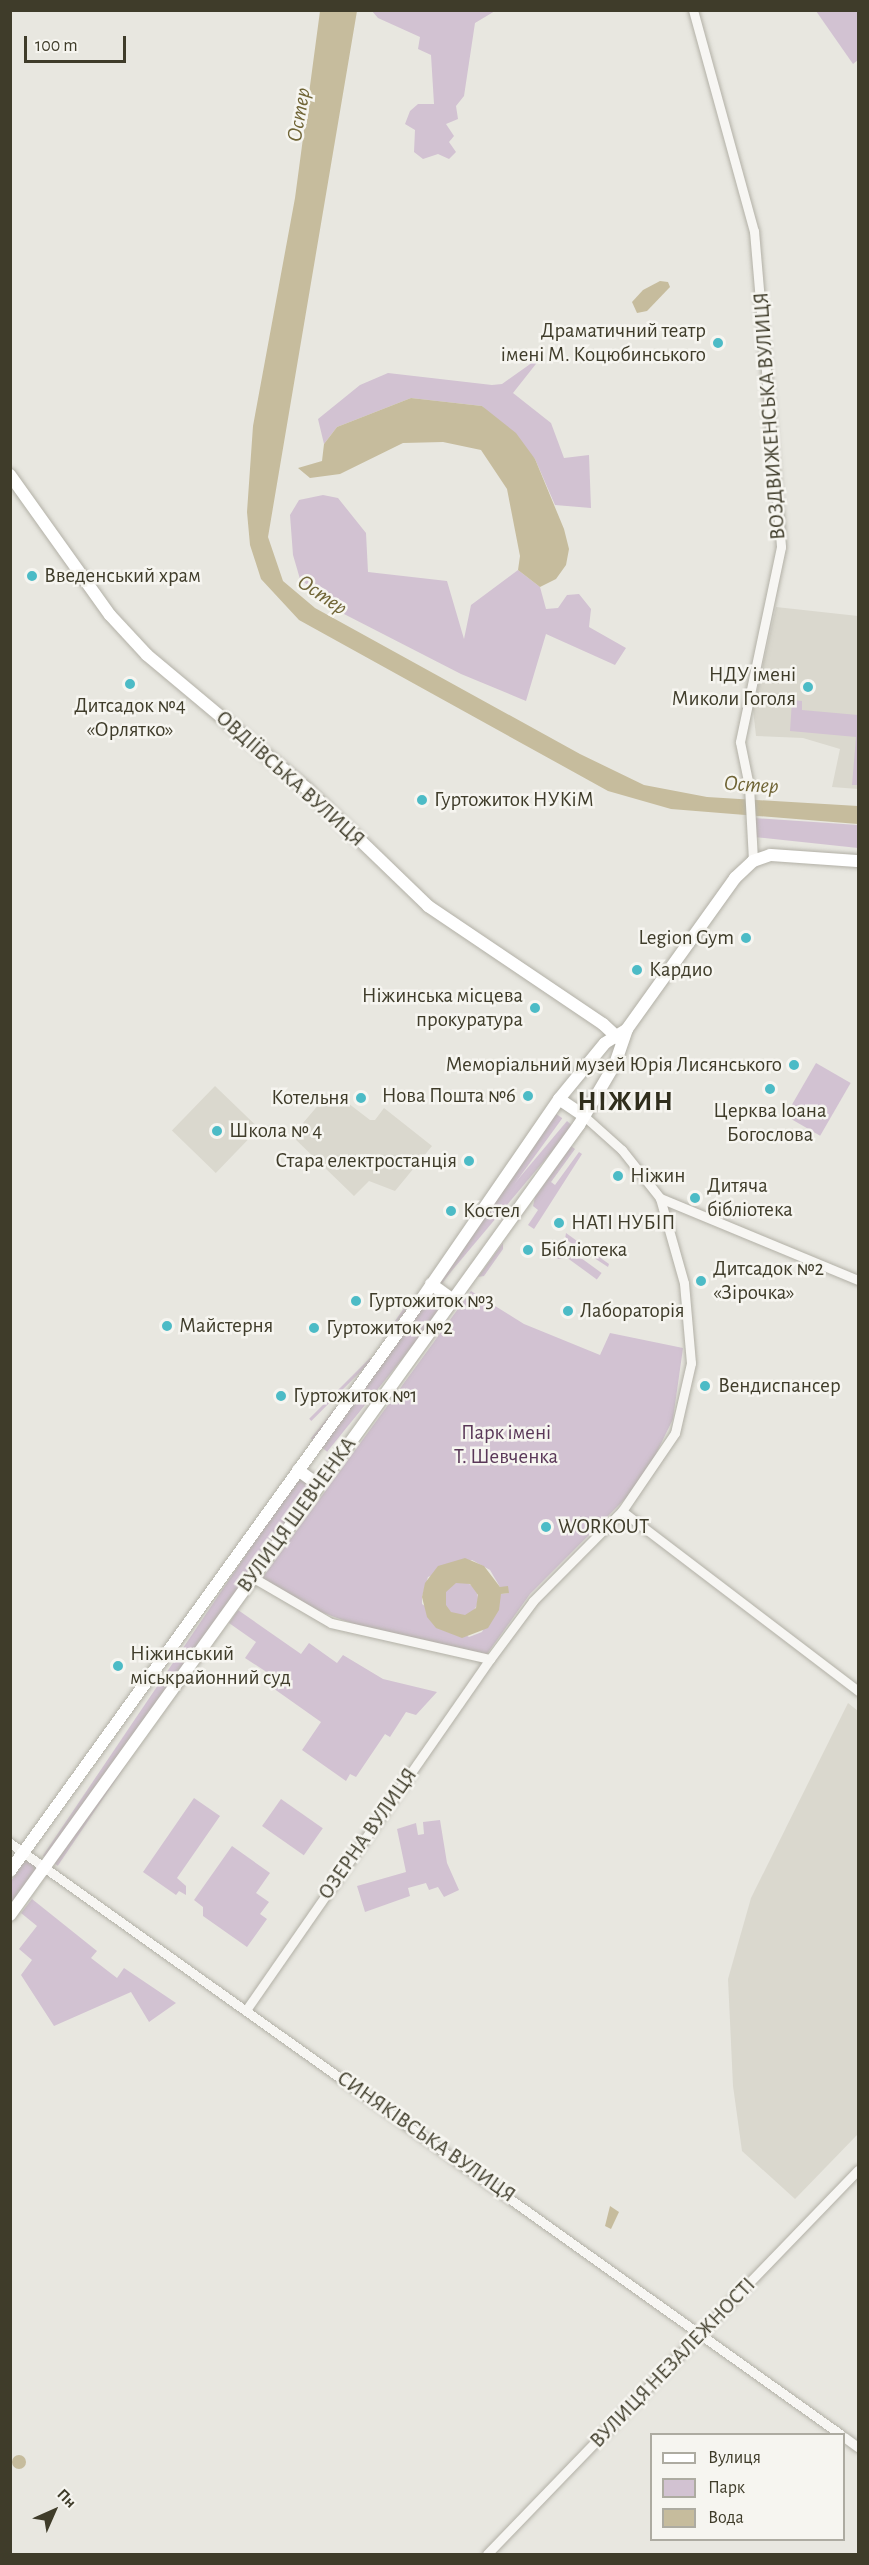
<!DOCTYPE html>
<html>
<head>
<meta charset="utf-8">
<style>
  body { margin:0 }
  #map { position:relative; width:869px; height:2565px; overflow:hidden; background:#e8e7e0; font-family:"Alegreya Sans",sans-serif }
  div>[style] { position:absolute }
  [style*='--x'] { left:calc(var(--x)*1px); top:calc(var(--y)*1px); width:calc(var(--w)*1px); rotate:calc(var(--a)*1deg) }
  .built>* { inset:0; background:#dad8ce; transform-origin:0 0 }
  .green>* { inset:0; background:#d2c2d2; transform-origin:0 0 }
  .round { border-radius:50% }
  .water>* { inset:0; background:#c6bc9d }
  .roads { filter:drop-shadow(0 0 2px #b2b0a6) drop-shadow(0 0 2px #b2b0a6) }
  .minor>* { height:9px; margin:-4.5px; padding:0 4.5px; transform-origin:4.5px; border-radius:4.5px; background:#f7f6f3 }
  .major>* { height:12px; margin:-6px; padding:0 6px; transform-origin:6px; border-radius:6px; background:#fff }
  .dots>* { width:16px; height:16px; translate:-50% -50%; box-sizing:border-box; border:3px solid #f6f5f0; border-radius:50% }
  span { translate:-50% -50%; white-space:nowrap; text-align:center; line-height:1.15; -webkit-text-stroke:5px #f6f5f0; paint-order:stroke }
  .poi-label { font-size:21px; color:#3f3c2a }
  .right { translate:-100% -50%; text-align:right }
  .left { translate:0 -50%; text-align:left }
  .street-label { font-size:21px; color:#3f3c2a }
  .park-label { font-size:21px; color:#5a3858 }
  .water-label { font-size:22px; color:#706536; font-style:italic }
  .district-label { font-size:27px; color:#302e1c; font-weight:700; letter-spacing:1.5px }
  .frame { position:absolute; inset:0; border:12px solid #3f3c2a; pointer-events:none }
  .legend { position:absolute; left:650px; top:2433px; width:195px; height:108px; box-sizing:border-box; background:#f6f5f0; border:2px solid #adaba1; margin:0; padding:8px 10px; list-style:none; font-size:18px; color:#3f3c2a }
  .legend li { display:flex; align-items:center; gap:12px; height:30px }
  .legend b { width:30px; border:2px solid #adaba1 }
  .north { position:absolute; left:24px; top:2481px; width:60px; height:60px; -webkit-text-stroke:4px #f6f5f0; paint-order:stroke; rotate:45deg; font-size:16px; font-weight:700; line-height:24px; text-align:center; color:#3f3c2a }
  .north::after { content:''; display:block; margin:auto; width:21px; height:27px; background:#3f3c2a; clip-path:polygon(50% 0,100% 100%,50% 72%,0 100%) }
  .scale { position:absolute; left:24px; top:36px; width:102px; height:27px; box-sizing:border-box; border:3px solid #3f3c2a; border-top:0; padding-left:8px; font-size:18px; line-height:21px; white-space:nowrap; color:#3f3c2a; -webkit-text-stroke:4px #f6f5f0; paint-order:stroke }
</style>
</head>
<body>
<div id="map">
  <div class="built">
    <div style="clip-path:polygon(776px 607px,858px 616px,858px 789px,832px 787px,840px 749px,803px 738px,756px 736px,753px 709px)"></div>
    <div style="left:215px;top:1086px;width:61px;height:62px;rotate:44deg"></div>
    <div style="clip-path:polygon(331px 1090px,370px 1120px,375px 1120px,384px 1108px,432px 1146px,395px 1191px,369px 1181px,354px 1196px,292px 1136px)"></div>
    <div style="clip-path:polygon(848px 1703px,858px 1711px,858px 2134px,795px 2199px,742px 2151px,733px 2086px,728px 1979px,751px 1898px)"></div>
  </div>
  <div class="green">
    <div style="clip-path:polygon(372px 11px,495px 11px,475px 23px,464px 96px,456px 106px,458px 119px,446px 124px,454px 136px,449px 142px,456px 152px,449px 159px,438px 154px,423px 159px,414px 152px,415px 130px,405px 124px,410px 111px,418px 104px,434px 104px,431px 55px,418px 49px,420px 37px,378px 18px)"></div>
    <div style="clip-path:polygon(816px 11px,858px 11px,858px 60px,853px 64px)"></div>
    <div style="clip-path:polygon(543px 355px,513px 393px,551px 423px,564px 458px,589px 455px,591px 508px,555px 505px,535px 459px,482px 406px,411px 398px,337px 427px,324px 444px,318px 419px,360px 385px,388px 373px,492px 385px,502px 384px)"></div>
    <div style="clip-path:polygon(323px 495px,338px 498px,366px 533px,368px 572px,447px 581px,464px 639px,471px 605px,518px 570px,540px 587px,546px 609px,558px 608px,567px 595px,579px 594px,591px 609px,589px 627px,626px 648px,615px 665px,546px 634px,526px 701px,461px 674px,344px 614px,300px 579px,293px 555px,290px 515px,299px 500px)"></div>
    <div style="clip-path:polygon(792px 700px,802px 701px,802px 710px,858px 715px,858px 785px,852px 785px,856px 737px,790px 731px)"></div>
    <div style="clip-path:polygon(754px 818px,858px 825px,858px 848px,754px 837px)"></div>
    <div style="left:816px;top:1063px;width:40px;height:61px;rotate:30deg"></div>
    <div style="left:555px;top:1113px;width:9px;height:207px;rotate:36deg"></div>
    <div style="left:567px;top:1121px;width:8px;height:207px;rotate:40deg"></div>
    <div style="clip-path:polygon(571px 1146px,575px 1149px,551px 1182px,555px 1185px,579px 1152px,582px 1154px,534px 1229px,528px 1225px,538px 1210px,533px 1206px,535px 1197px)"></div>
    <div style="clip-path:polygon(566px 1233px,609px 1264px,608px 1267px,565px 1239px)"></div>
    <div style="clip-path:polygon(503px 1243px,503px 1249px,484px 1276px,478px 1277px)"></div>
    <div class="round" style="left:551px;top:1243px;width:16px;height:16px"></div>
    <div style="left:570px;top:1250px;width:39px;height:8px;rotate:36deg"></div>
    <div style="left:431px;top:1290px;width:21px;height:191px;rotate:39deg"></div>
    <div style="clip-path:polygon(evenodd,471px 1291px,524px 1324px,600px 1355px,610px 1333px,683px 1348px,673px 1419px,652px 1462px,627px 1497px,530px 1594px,487px 1654px,369px 1629px,337px 1618px,308px 1607px,262px 1578px,471px 1291px,472px 1560px,490px 1570px,500px 1587px,508px 1593px,501px 1594px,482px 1632px,469px 1637px,422px 1604px,422px 1597px,428px 1577px,472px 1560px)"></div>
    <div style="clip-path:polygon(409px 1301px,411px 1305px,381px 1341px)"></div>
    <div style="left:370px;top:1358px;width:3px;height:86px;rotate:45deg"></div>
    <div style="left:299px;top:1476px;width:18px;height:458px;rotate:34deg"></div>
    <div class="round" style="left:444px;top:1582px;width:34px;height:34px"></div>
    <div style="clip-path:polygon(238px 1610px,301px 1654px,309px 1643px,337px 1663px,343px 1655px,383px 1679px,437px 1692px,416px 1715px,406px 1712px,390px 1737px,385px 1734px,356px 1777px,350px 1774px,346px 1781px,302px 1750px,321px 1722px,263px 1681px,268px 1673px,245px 1658px,256px 1642px,229px 1623px)"></div>
    <div style="clip-path:polygon(194px 1798px,220px 1816px,177px 1878px,186px 1886px,186px 1895px,179px 1891px,176px 1895px,143px 1872px)"></div>
    <div style="left:281px;top:1799px;width:51px;height:33px;rotate:35deg"></div>
    <div style="clip-path:polygon(440px 1820px,447px 1863px,459px 1890px,444px 1897px,438px 1887px,429px 1890px,426px 1883px,408px 1888px,410px 1896px,365px 1912px,357px 1886px,406px 1872px,397px 1829px,416px 1823px,418px 1835px,424px 1834px,423px 1822px)"></div>
    <div style="clip-path:polygon(232px 1846px,270px 1873px,256px 1893px,269px 1902px,260px 1914px,267px 1919px,247px 1947px,203px 1916px,203px 1907px,194px 1900px)"></div>
    <div style="clip-path:polygon(26px 1859px,40px 1870px,11px 1910px,11px 1881px)"></div>
    <div style="clip-path:polygon(32px 1899px,97px 1951px,91px 1958px,117px 1978px,124px 1968px,176px 2003px,149px 2022px,131px 1992px,54px 2026px,21px 1975px,32px 1960px,19px 1949px,37px 1926px,21px 1913px)"></div>
  </div>
  <div class="water">
    <div style="clip-path:polygon(320px 11px,357px 11px,268px 537px,283px 581px,315px 608px,580px 754px,644px 785px,707px 797px,858px 806px,858px 824px,671px 809px,608px 791px,299px 620px,261px 579px,250px 545px,247px 512px,253px 426px,295px 198px)"></div>
    <div style="clip-path:polygon(660px 281px,668px 282px,670px 287px,647px 311px,637px 313px,632px 302px,643px 290px)"></div>
    <div style="clip-path:polygon(411px 398px,482px 406px,516px 433px,535px 459px,564px 529px,569px 549px,566px 565px,556px 579px,540px 587px,518px 570px,520px 556px,507px 489px,481px 450px,443px 442px,403px 443px,340px 474px,310px 478px,298px 468px,322px 461px,324px 444px,337px 427px)"></div>
    <div style="clip-path:polygon(evenodd,465px 1558px,484px 1566px,500px 1587px,508px 1586px,509px 1593px,501px 1594px,499px 1610px,488px 1628px,462px 1638px,436px 1628px,427px 1617px,422px 1597px,425px 1583px,438px 1566px,465px 1558px,456px 1583px,470px 1584px,478px 1595px,476px 1608px,465px 1615px,451px 1612px,446px 1605px,446px 1592px,456px 1583px)"></div>
    <div style="clip-path:polygon(610px 2206px,619px 2212px,611px 2229px,605px 2226px)"></div>
    <div class="round" style="left:12px;top:2455px;width:14px;height:14px"></div>
  </div>
  <div class="roads">
    <div class="minor">
      <div style="--x:693;--y:10;--w:229;--a:74.6"></div>
      <div style="--x:754;--y:231;--w:317;--a:85.1"></div>
      <div style="--x:781;--y:547;--w:199;--a:101.9"></div>
      <div style="--x:740;--y:742;--w:45;--a:78.4"></div>
      <div style="--x:749;--y:786;--w:75;--a:86.9"></div>
      <div style="--x:584;--y:1116;--w:51;--a:41.8"></div>
      <div style="--x:622;--y:1150;--w:61;--a:51.6"></div>
      <div style="--x:660;--y:1198;--w:214;--a:22.5"></div>
      <div style="--x:622;--y:1511;--w:297;--a:37.3"></div>
      <div style="--x:252;--y:1577;--w:91;--a:30.2"></div>
      <div style="--x:331;--y:1623;--w:163;--a:12.8"></div>
      <div style="--x:490;--y:1659;--w:72;--a:-53.4"></div>
      <div style="--x:533;--y:1601;--w:127;--a:-45.3"></div>
      <div style="--x:622;--y:1511;--w:94;--a:-55.8"></div>
      <div style="--x:675;--y:1433;--w:72;--a:-77.1"></div>
      <div style="--x:691;--y:1363;--w:80;--a:-95"></div>
      <div style="--x:684;--y:1283;--w:88;--a:-105.8"></div>
      <div style="--x:10;--y:1843;--w:1019;--a:35.45"></div>
      <div style="--x:246;--y:2010;--w:427;--a:-55.2"></div>
      <div style="--x:844;--y:2437;--w:17;--a:36"></div>
      <div style="--x:487;--y:2554;--w:534;--a:-45.99"></div>
    </div>
    <div class="major">
      <div style="--x:10;--y:475;--w:172;--a:54.5"></div>
      <div style="--x:110;--y:615;--w:54;--a:47.2"></div>
      <div style="--x:147;--y:655;--w:207;--a:39.9"></div>
      <div style="--x:306;--y:788;--w:170;--a:44"></div>
      <div style="--x:428;--y:906;--w:211;--a:34"></div>
      <div style="--x:603;--y:1024;--w:22;--a:43"></div>
      <div style="--x:559;--y:1099;--w:30;--a:34"></div>
      <div style="--x:431;--y:1284;--w:27;--a:36"></div>
      <div style="--x:298;--y:1470;--w:26;--a:36"></div>
      <div style="--x:10;--y:1871;--w:700;--a:-54.24"></div>
      <div style="--x:419;--y:1303;--w:247;--a:-55.5"></div>
      <div style="--x:559;--y:1099;--w:72;--a:-50.6"></div>
      <div style="--x:605;--y:1043;--w:26;--a:-32"></div>
      <div style="--x:10;--y:1915;--w:974;--a:-54.24"></div>
      <div style="--x:579;--y:1125;--w:71;--a:-59.5"></div>
      <div style="--x:615;--y:1064;--w:37;--a:-71"></div>
      <div style="--x:627;--y:1029;--w:186;--a:-54.4"></div>
      <div style="--x:735;--y:878;--w:25;--a:-43"></div>
      <div style="--x:753;--y:861;--w:18;--a:-19"></div>
      <div style="--x:770;--y:855;--w:88;--a:3.9"></div>
    </div>
  </div>
  <div class="dots">
    <div style="left:718px;top:343px;background:#4cbbc6"></div>
    <div style="left:32px;top:576px;background:#4cbbc6"></div>
    <div style="left:130px;top:684px;background:#4cbbc6"></div>
    <div style="left:808px;top:687px;background:#4cbbc6"></div>
    <div style="left:422px;top:800px;background:#4cbbc6"></div>
    <div style="left:746px;top:938px;background:#4cbbc6"></div>
    <div style="left:637px;top:970px;background:#4cbbc6"></div>
    <div style="left:535px;top:1008px;background:#4cbbc6"></div>
    <div style="left:794px;top:1065px;background:#4cbbc6"></div>
    <div style="left:770px;top:1089px;background:#4cbbc6"></div>
    <div style="left:528px;top:1096px;background:#4cbbc6"></div>
    <div style="left:361px;top:1098px;background:#4cbbc6"></div>
    <div style="left:217px;top:1131px;background:#4cbbc6"></div>
    <div style="left:469px;top:1161px;background:#4cbbc6"></div>
    <div style="left:618px;top:1176px;background:#4cbbc6"></div>
    <div style="left:695px;top:1198px;background:#4cbbc6"></div>
    <div style="left:451px;top:1211px;background:#4cbbc6"></div>
    <div style="left:559px;top:1223px;background:#4cbbc6"></div>
    <div style="left:528px;top:1250px;background:#4cbbc6"></div>
    <div style="left:701px;top:1281px;background:#4cbbc6"></div>
    <div style="left:356px;top:1301px;background:#4cbbc6"></div>
    <div style="left:568px;top:1311px;background:#4cbbc6"></div>
    <div style="left:167px;top:1326px;background:#4cbbc6"></div>
    <div style="left:314px;top:1328px;background:#4cbbc6"></div>
    <div style="left:705px;top:1386px;background:#4cbbc6"></div>
    <div style="left:281px;top:1396px;background:#4cbbc6"></div>
    <div style="left:546px;top:1527px;background:#4cbbc6"></div>
    <div style="left:118px;top:1666px;background:#4cbbc6"></div>
  </div>
  <div class="poi-label">
    <span class="right" style="left:706px;top:343px">Драматичний театр<br>імені М. Коцюбинського</span>
    <span class="left" style="left:44px;top:576px">Введенський храм</span>
    <span class="right" style="left:796px;top:687px">НДУ імені<br>Миколи Гоголя</span>
    <span style="left:130px;top:718px">Дитсадок №4<br>«Орлятко»</span>
    <span class="left" style="left:434px;top:800px">Гуртожиток НУКіМ</span>
    <span class="right" style="left:734px;top:938px">Legion Gym</span>
    <span class="left" style="left:649px;top:970px">Кардио</span>
    <span class="right" style="left:523px;top:1008px">Ніжинська місцева<br>прокуратура</span>
    <span class="right" style="left:782px;top:1065px">Меморіальний музей Юрія Лисянського</span>
    <span class="right" style="left:516px;top:1096px">Нова Пошта №6</span>
    <span class="right" style="left:349px;top:1098px">Котельня</span>
    <span style="left:770px;top:1123px">Церква Іоана<br>Богослова</span>
    <span class="left" style="left:229px;top:1131px">Школа № 4</span>
    <span class="right" style="left:457px;top:1161px">Cтара електростанція</span>
    <span class="left" style="left:630px;top:1176px">Ніжин</span>
    <span class="left" style="left:707px;top:1198px">Дитяча<br>бібліотека</span>
    <span class="left" style="left:463px;top:1211px">Костел</span>
    <span class="left" style="left:571px;top:1223px">НАТІ НУБІП</span>
    <span class="left" style="left:540px;top:1250px">Бібліотека</span>
    <span class="left" style="left:713px;top:1281px">Дитсадок №2<br>«Зірочка»</span>
    <span class="left" style="left:368px;top:1301px">Гуртожиток №3</span>
    <span class="left" style="left:580px;top:1311px">Лабораторія</span>
    <span class="left" style="left:179px;top:1326px">Майстерня</span>
    <span class="left" style="left:326px;top:1328px">Гуртожиток №2</span>
    <span class="left" style="left:718px;top:1386px">Вендиспансер</span>
    <span class="left" style="left:293px;top:1396px">Гуртожиток №1</span>
    <span class="left" style="left:558px;top:1527px">WORKOUT</span>
    <span class="left" style="left:130px;top:1666px">Ніжинський<br>міськрайонний суд</span>
  </div>
  <div class="street-label">
    <span style="left:770px;top:416px;rotate:-94deg">ВОЗДВИЖЕНСЬКА ВУЛИЦЯ</span>
    <span style="left:290px;top:779px;rotate:42deg">ОВДІЇВСЬКА ВУЛИЦЯ</span>
    <span style="left:297px;top:1515px;rotate:-54deg">ВУЛИЦЯ ШЕВЧЕНКА</span>
    <span style="left:368px;top:1834px;rotate:-55deg">ОЗЕРНА ВУЛИЦЯ</span>
    <span style="left:426px;top:2137px;rotate:35deg">СИНЯКІВСЬКА ВУЛИЦЯ</span>
    <span style="left:673px;top:2363px;rotate:-46deg">ВУЛИЦЯ НЕЗАЛЕЖНОСТІ</span>
  </div>
  <div class="park-label">
    <span style="left:506px;top:1445px">Парк імені<br>Т. Шевченка</span>
  </div>
  <div class="water-label">
    <span style="left:299px;top:115px;rotate:-80deg">Остер</span>
    <span style="left:322px;top:595px;rotate:34deg">Остер</span>
    <span style="left:751px;top:785px;rotate:4deg">Остер</span>
  </div>
  <div class="district-label">
    <span style="left:626px;top:1102px">НІЖИН</span>
  </div>
  <div class="frame"></div>
  <ul class="legend">
  <li><b style="height:8px;background:#fff"></b>Вулиця</li>
  <li><b style="height:16px;background:#d2c2d2"></b>Парк</li>
  <li><b style="height:16px;background:#c6bc9d"></b>Вода</li>
  </ul>
  <div class="north">Пн</div>
  <div class="scale">100 m</div>
</div>
</body>
</html>
